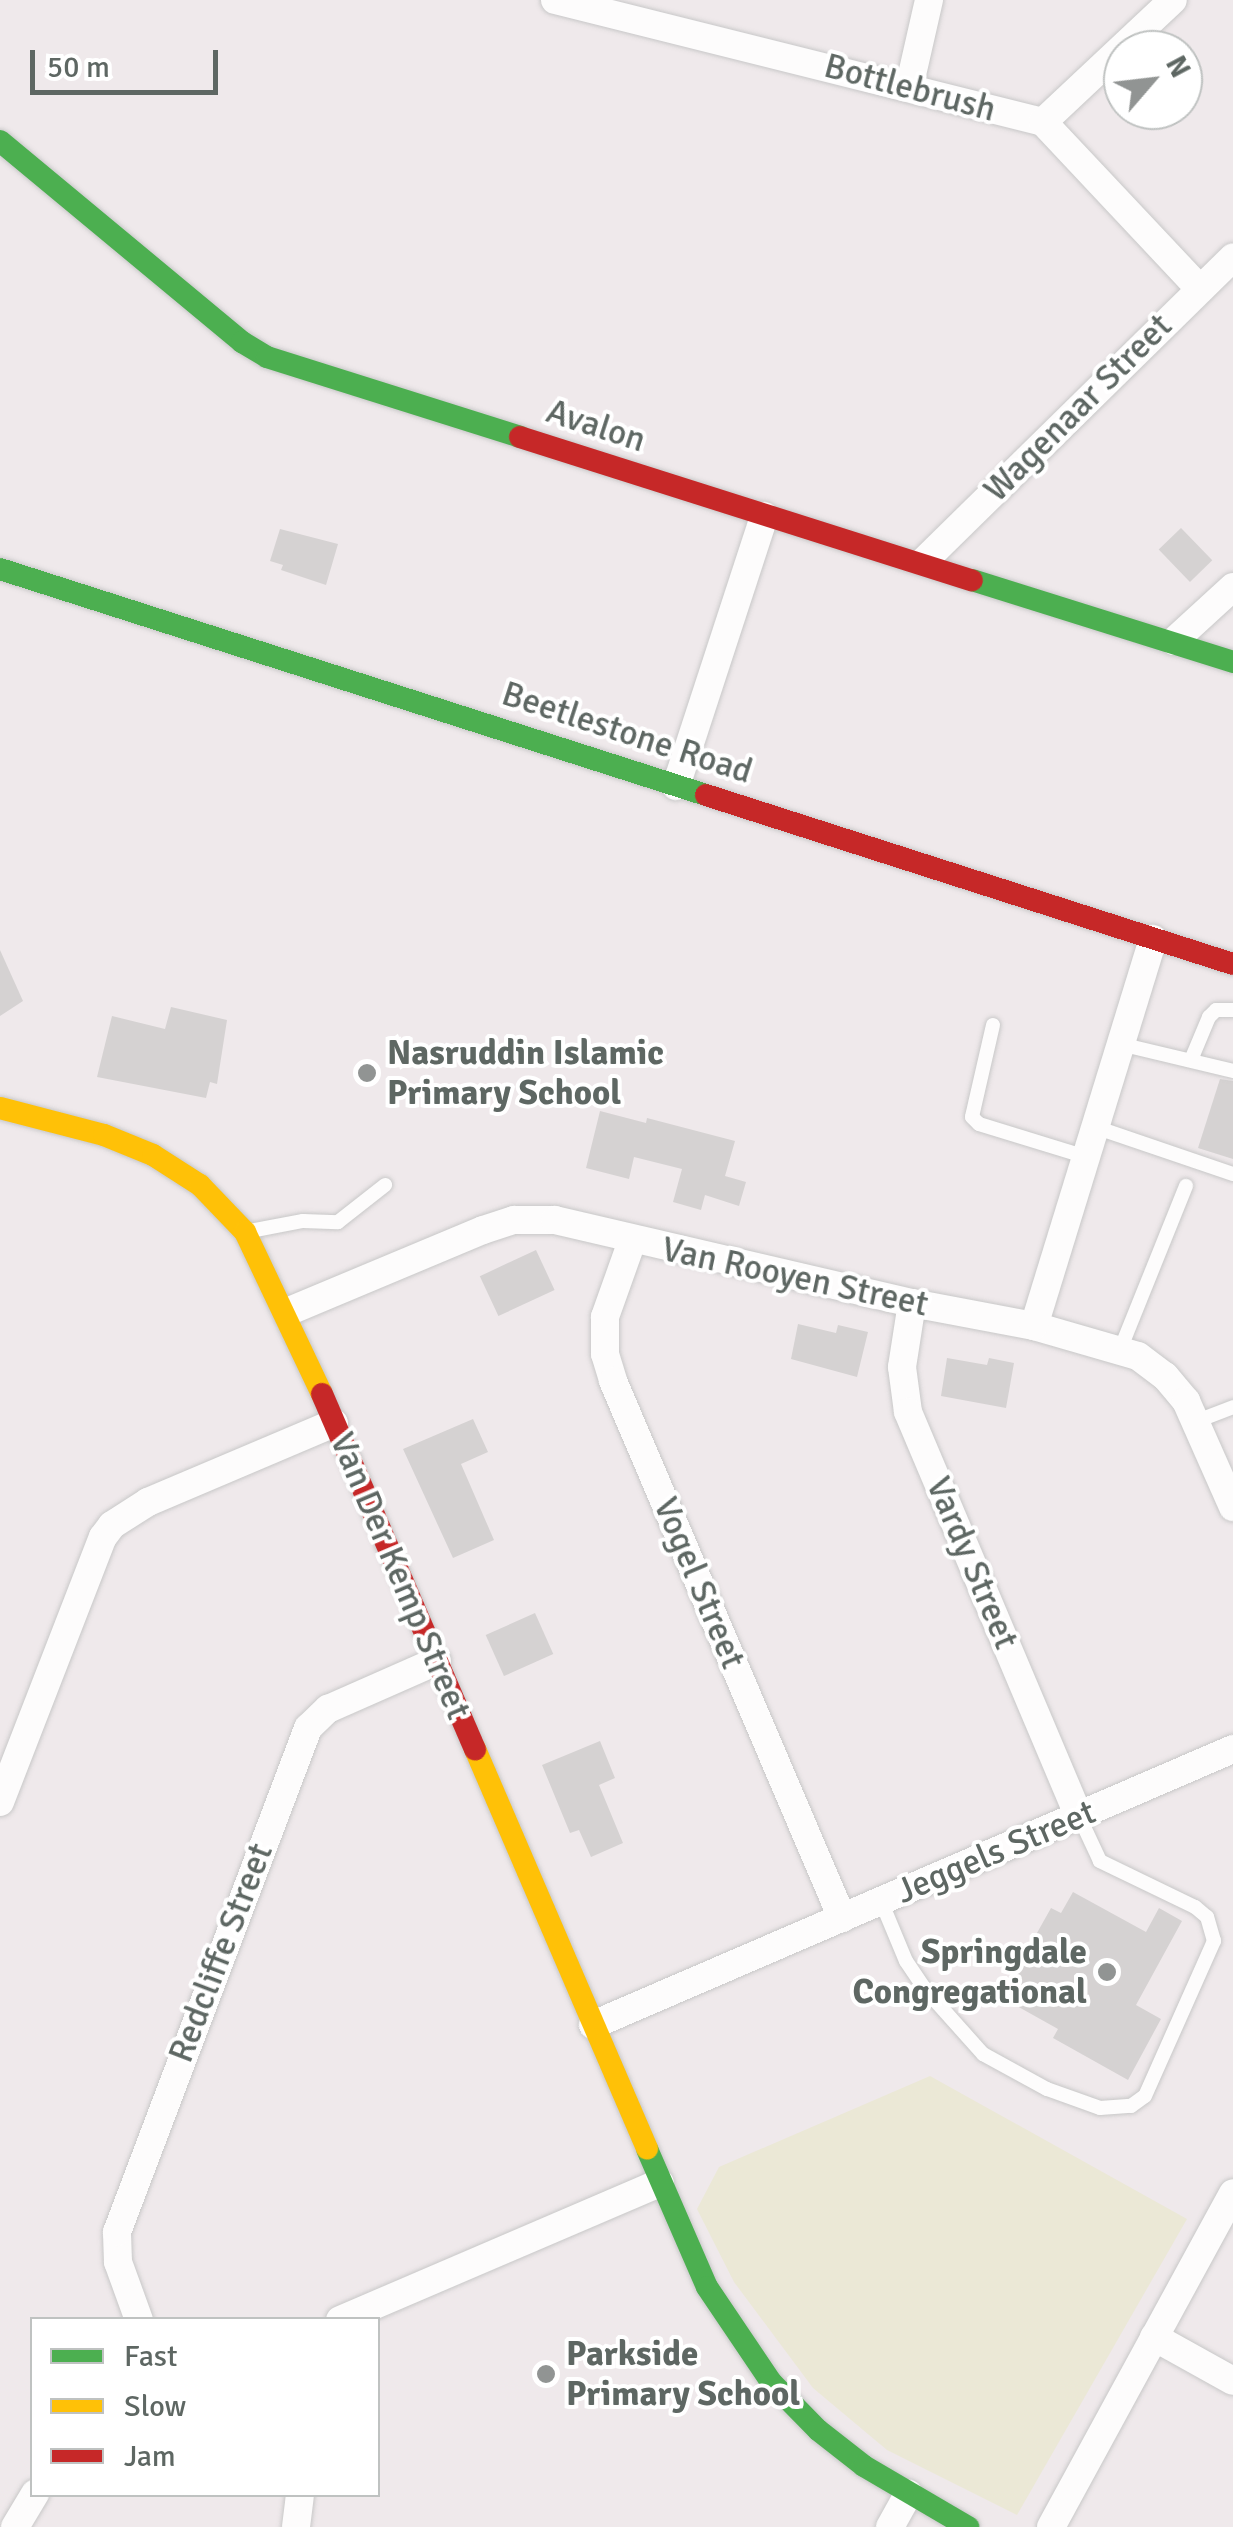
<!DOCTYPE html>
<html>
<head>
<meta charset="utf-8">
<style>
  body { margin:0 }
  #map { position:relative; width:1233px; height:2527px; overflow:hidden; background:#efe9eb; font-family:Signika,sans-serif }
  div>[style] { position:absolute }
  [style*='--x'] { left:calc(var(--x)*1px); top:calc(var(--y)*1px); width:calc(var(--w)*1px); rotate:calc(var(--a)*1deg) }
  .green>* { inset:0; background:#ebe8d6 }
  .building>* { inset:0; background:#d5d2d2; transform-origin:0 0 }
  .roads { filter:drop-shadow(0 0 2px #c8c8c8) drop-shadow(0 0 2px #c8c8c8) }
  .lane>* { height:14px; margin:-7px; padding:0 7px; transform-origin:7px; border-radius:7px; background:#fdfcfc }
  .street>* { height:28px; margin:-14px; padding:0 14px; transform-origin:14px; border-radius:14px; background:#fdfcfc }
  .fast>* { height:22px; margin:-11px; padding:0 11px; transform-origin:11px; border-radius:11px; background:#4caf50 }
  .slow>* { height:22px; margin:-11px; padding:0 11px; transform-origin:11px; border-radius:11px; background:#ffc107 }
  .jam>* { height:22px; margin:-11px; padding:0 11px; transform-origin:11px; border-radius:11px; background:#c62828 }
  .dots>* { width:28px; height:28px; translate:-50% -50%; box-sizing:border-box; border:5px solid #fff; border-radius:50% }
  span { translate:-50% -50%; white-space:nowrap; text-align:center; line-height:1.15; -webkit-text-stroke:8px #fff; paint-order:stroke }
  .street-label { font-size:35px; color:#5e6763 }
  .poi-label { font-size:35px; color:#5e6763; font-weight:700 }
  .left { translate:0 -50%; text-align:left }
  .right { translate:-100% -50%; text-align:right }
  .legend { position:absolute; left:30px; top:2317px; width:350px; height:180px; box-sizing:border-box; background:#fff; border:2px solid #bfc2c1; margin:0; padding:12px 18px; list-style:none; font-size:30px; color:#5e6763 }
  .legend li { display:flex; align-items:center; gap:20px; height:50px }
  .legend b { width:50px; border:2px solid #bfc2c1 }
  .north { position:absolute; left:1103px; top:30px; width:100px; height:100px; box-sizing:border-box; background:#fff; border:2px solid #bfc2c1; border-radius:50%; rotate:62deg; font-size:28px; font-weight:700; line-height:40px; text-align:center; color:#5e6763 }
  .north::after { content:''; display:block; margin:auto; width:35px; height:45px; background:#919493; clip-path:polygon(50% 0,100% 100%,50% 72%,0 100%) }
  .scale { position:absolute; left:30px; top:50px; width:188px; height:45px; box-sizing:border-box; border:5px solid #5e6763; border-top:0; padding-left:12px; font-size:30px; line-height:35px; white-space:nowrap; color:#5e6763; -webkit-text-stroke:8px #fff; paint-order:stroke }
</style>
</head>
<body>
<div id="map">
  <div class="green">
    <div style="clip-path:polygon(930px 2076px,1187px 2219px,1017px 2515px,887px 2450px,813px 2388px,734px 2282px,697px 2209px,719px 2167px)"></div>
  </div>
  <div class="building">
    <div style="left:1181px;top:528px;width:45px;height:31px;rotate:46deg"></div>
    <div style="clip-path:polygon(280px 529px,338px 544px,326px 585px,281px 570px,283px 565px,270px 561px)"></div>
    <div style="clip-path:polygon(0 950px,23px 1001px,0 1016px)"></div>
    <div style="clip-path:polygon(171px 1007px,227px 1020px,217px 1084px,210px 1082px,206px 1098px,97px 1077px,112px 1016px,165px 1029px)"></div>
    <div style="clip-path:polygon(1220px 1079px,1233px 1081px,1233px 1159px,1198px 1148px)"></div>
    <div style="clip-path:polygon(600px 1111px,646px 1123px,647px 1118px,735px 1141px,725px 1176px,746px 1182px,739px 1206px,705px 1195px,701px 1210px,673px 1202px,682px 1169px,634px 1157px,629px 1179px,586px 1168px)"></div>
    <div style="left:536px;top:1250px;width:44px;height:62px;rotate:65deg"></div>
    <div style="clip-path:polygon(798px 1324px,836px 1333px,838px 1325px,868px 1332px,857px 1377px,791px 1359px)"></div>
    <div style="clip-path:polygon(947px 1358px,987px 1365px,989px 1358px,1014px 1363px,1006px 1408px,941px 1396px)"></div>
    <div style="clip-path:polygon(473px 1419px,488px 1452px,461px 1464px,494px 1540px,453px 1558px,403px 1449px)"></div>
    <div style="left:535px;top:1613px;width:45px;height:54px;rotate:66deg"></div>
    <div style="clip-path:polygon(600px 1741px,615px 1778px,599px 1785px,623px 1843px,591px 1857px,579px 1830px,570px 1833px,542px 1765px)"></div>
    <div style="clip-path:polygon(1073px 1892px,1146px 1932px,1159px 1908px,1182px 1921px,1136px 2005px,1161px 2019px,1128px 2080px,1053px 2038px,1058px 2029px,1001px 1997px,1051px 1908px,1061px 1913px)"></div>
  </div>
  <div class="roads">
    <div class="lane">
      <div style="--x:993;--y:1025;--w:94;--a:102.9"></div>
      <div style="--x:972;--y:1117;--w:10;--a:45"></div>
      <div style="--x:979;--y:1124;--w:112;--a:17.1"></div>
      <div style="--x:1120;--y:1044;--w:116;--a:13.4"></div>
      <div style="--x:1191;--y:1060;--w:47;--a:-67.3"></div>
      <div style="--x:1209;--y:1017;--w:10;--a:-45"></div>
      <div style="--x:1216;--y:1010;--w:17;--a:0"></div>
      <div style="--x:1095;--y:1127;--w:146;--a:18.8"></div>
      <div style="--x:250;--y:1231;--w:54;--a:-10.7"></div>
      <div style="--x:303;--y:1221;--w:35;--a:2"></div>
      <div style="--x:338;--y:1222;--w:60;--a:-38.2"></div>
      <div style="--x:1120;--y:1350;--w:177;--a:-68.1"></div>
      <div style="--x:1197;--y:1421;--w:39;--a:-21"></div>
      <div style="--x:881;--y:1901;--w:65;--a:67.4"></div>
      <div style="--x:906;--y:1961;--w:32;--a:56"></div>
      <div style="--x:924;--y:1988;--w:89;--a:48.2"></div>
      <div style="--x:983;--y:2054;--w:73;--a:28.7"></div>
      <div style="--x:1047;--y:2089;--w:56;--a:19.7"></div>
      <div style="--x:1100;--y:2108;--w:31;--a:-4"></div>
      <div style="--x:1131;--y:2106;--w:17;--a:-36"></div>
      <div style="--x:1145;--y:2096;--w:170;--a:-66"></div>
      <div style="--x:1214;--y:1941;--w:25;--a:-106"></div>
      <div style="--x:1207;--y:1917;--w:16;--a:-140"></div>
      <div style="--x:1195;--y:1907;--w:106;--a:-154.2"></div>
      <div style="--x:1100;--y:1861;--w:50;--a:-115"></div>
    </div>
    <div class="street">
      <div style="--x:555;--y:0;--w:503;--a:14.04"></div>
      <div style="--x:1043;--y:122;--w:228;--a:46.8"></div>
      <div style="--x:909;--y:88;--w:90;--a:-77.2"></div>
      <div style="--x:1043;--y:122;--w:178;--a:-43.2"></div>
      <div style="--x:924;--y:561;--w:433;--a:-44.5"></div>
      <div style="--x:1174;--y:641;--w:80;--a:-42.5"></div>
      <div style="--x:676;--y:786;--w:284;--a:-71.9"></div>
      <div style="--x:632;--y:1241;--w:81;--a:109.6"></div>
      <div style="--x:605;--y:1317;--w:37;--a:90"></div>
      <div style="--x:605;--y:1354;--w:28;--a:73"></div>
      <div style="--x:613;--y:1381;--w:584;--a:66.9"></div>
      <div style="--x:912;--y:1303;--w:65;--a:98.9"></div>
      <div style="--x:902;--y:1367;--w:45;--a:82.4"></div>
      <div style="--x:908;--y:1412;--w:439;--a:67.1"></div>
      <div style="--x:287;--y:1312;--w:212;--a:-22.7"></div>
      <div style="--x:483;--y:1230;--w:33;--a:-18"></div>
      <div style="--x:514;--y:1220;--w:41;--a:0"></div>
      <div style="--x:555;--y:1220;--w:367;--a:13.1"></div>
      <div style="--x:912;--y:1303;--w:124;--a:10.7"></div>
      <div style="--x:1034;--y:1326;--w:108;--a:16.1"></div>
      <div style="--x:1138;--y:1356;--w:34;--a:37"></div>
      <div style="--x:1165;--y:1376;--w:33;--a:50"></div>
      <div style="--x:1186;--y:1401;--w:116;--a:66.1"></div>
      <div style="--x:1034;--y:1326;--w:405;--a:-72.9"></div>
      <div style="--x:0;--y:1802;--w:284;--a:-68.8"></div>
      <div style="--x:103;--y:1537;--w:15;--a:-53"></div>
      <div style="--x:112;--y:1525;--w:43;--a:-32.6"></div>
      <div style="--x:148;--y:1502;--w:202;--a:-23"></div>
      <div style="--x:593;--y:2025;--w:697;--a:-23.33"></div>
      <div style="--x:139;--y:2320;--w:62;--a:-109.9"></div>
      <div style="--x:118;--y:2262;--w:30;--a:-92"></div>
      <div style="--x:117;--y:2232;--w:539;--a:-69.24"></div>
      <div style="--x:308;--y:1728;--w:28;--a:-44"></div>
      <div style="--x:328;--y:1709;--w:119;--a:-23.8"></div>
      <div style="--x:340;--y:2320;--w:348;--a:-23.2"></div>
      <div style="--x:1154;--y:2337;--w:90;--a:29.1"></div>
      <div style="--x:15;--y:2527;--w:39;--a:-59"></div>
      <div style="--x:296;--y:2527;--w:33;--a:-83"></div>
      <div style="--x:890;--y:2527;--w:38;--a:-61"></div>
      <div style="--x:1051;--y:2527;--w:380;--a:-61.4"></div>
    </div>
    <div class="fast">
      <div style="--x:0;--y:141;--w:315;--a:39.7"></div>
      <div style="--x:242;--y:342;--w:29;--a:31"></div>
      <div style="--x:267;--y:357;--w:265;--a:17.5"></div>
      <div style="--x:0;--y:569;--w:741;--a:17.75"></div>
      <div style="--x:972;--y:580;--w:274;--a:17.4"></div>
      <div style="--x:647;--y:2149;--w:150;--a:66.5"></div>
      <div style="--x:707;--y:2287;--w:115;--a:56"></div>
      <div style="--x:771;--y:2382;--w:67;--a:45.6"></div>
      <div style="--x:818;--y:2430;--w:58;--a:38"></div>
      <div style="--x:864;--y:2466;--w:121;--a:30.4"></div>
    </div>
    <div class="slow">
      <div style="--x:0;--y:1108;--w:107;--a:14.6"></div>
      <div style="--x:104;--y:1135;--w:53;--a:22.2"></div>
      <div style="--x:153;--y:1155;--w:56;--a:32.6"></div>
      <div style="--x:200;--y:1185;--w:65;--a:46.2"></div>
      <div style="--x:245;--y:1232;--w:179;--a:64.6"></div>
      <div style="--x:475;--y:1749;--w:435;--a:66.7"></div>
    </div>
    <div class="jam">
      <div style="--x:520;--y:437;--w:474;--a:17.6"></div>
      <div style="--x:706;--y:795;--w:553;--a:17.78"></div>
      <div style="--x:322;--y:1394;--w:387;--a:66.7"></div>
    </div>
  </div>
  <div class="dots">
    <div style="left:367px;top:1073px;background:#919493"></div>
    <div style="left:1107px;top:1972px;background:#919493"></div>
    <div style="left:546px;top:2374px;background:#919493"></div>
  </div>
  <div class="street-label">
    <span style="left:910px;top:88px;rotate:15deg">Bottlebrush</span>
    <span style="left:1078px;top:408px;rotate:-45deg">Wagenaar Street</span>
    <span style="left:596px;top:426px;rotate:18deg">Avalon</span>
    <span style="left:627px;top:733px;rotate:18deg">Beetlestone Road</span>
    <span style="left:795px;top:1277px;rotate:12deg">Van Rooyen Street</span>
    <span style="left:972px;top:1563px;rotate:67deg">Vardy Street</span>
    <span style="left:400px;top:1576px;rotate:67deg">Van Der Kemp Street</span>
    <span style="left:699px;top:1583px;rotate:67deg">Vogel Street</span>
    <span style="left:996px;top:1852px;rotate:-23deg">Jeggels Street</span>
    <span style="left:221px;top:1953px;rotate:-69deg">Redcliffe Street</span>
  </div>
  <div class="poi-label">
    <span class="left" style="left:387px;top:1073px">Nasruddin Islamic<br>Primary School</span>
    <span class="right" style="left:1087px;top:1972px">Springdale<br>Congregational</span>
    <span class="left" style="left:566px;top:2374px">Parkside<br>Primary School</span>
  </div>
  <ul class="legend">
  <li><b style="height:12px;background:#4caf50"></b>Fast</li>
  <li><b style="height:12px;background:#ffc107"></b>Slow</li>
  <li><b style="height:12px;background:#c62828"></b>Jam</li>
  </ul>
  <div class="north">N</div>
  <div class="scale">50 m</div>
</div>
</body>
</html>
